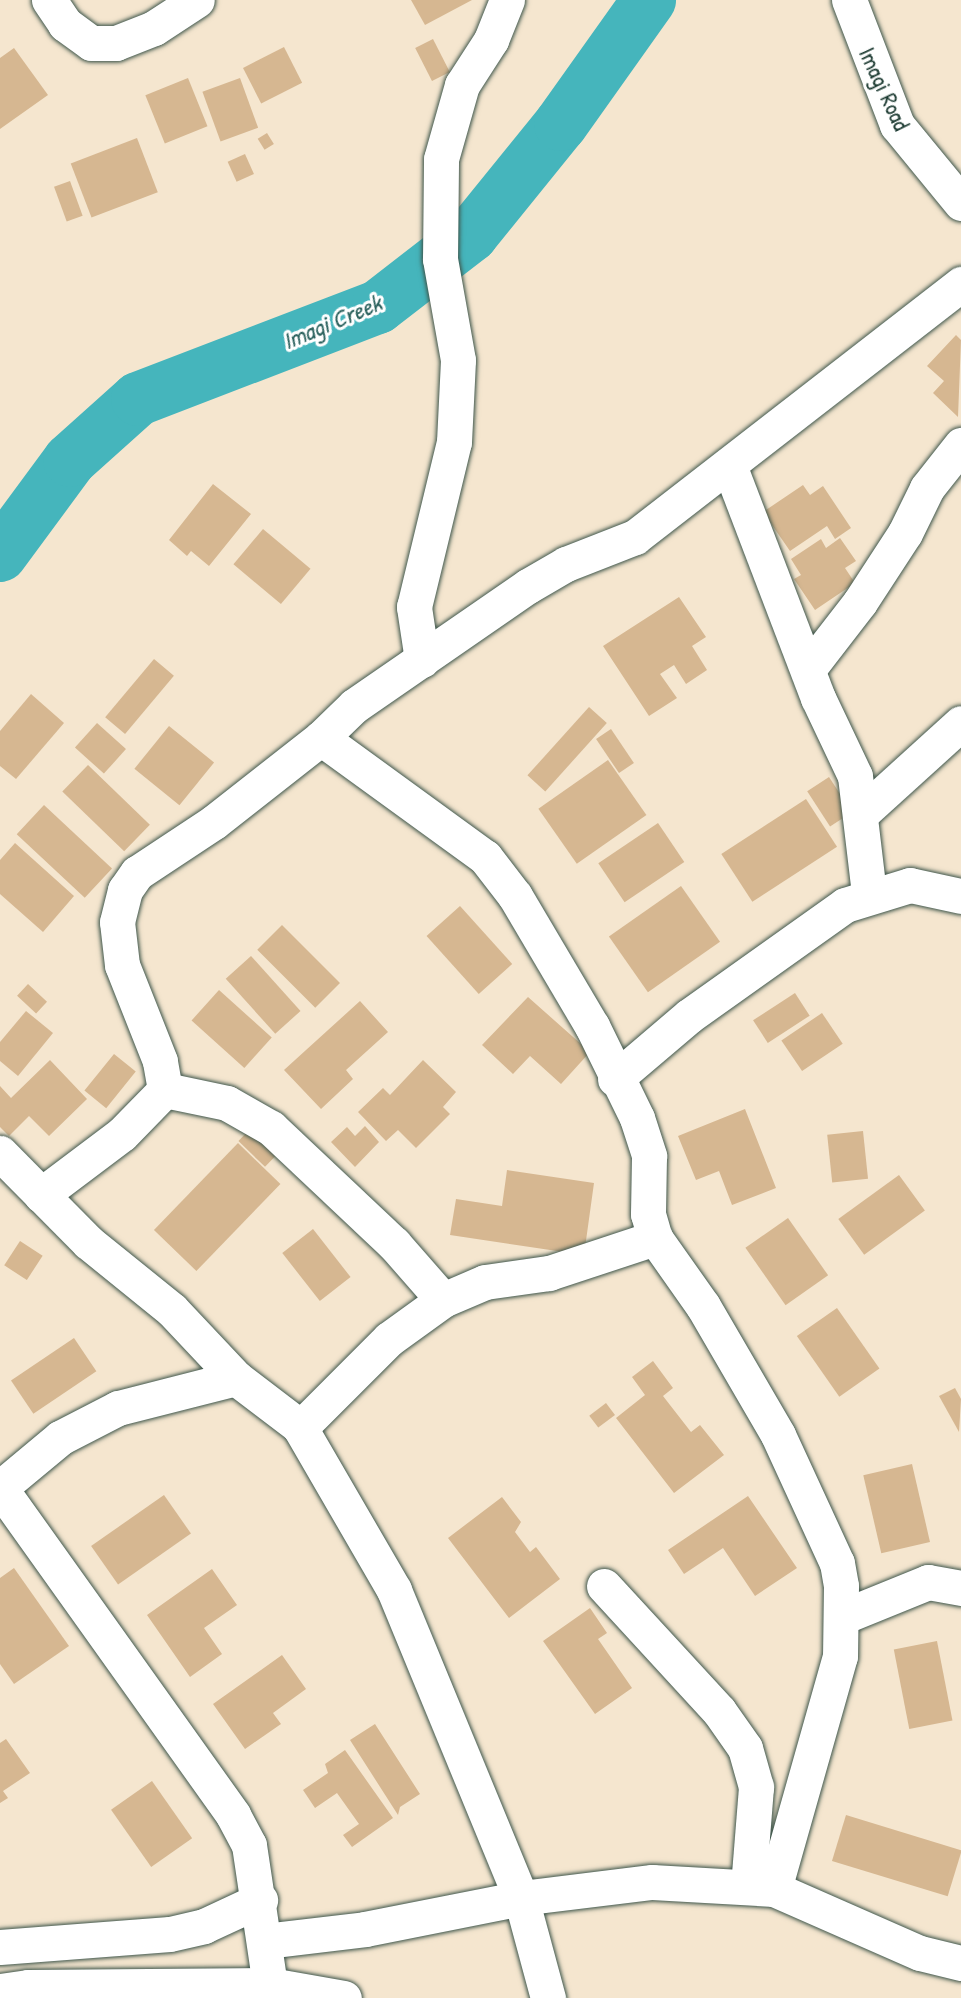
<!DOCTYPE html>
<html>
<head>
<meta charset="utf-8">
<style>
  body { margin:0 }
  #map { position:relative; width:961px; height:1998px; overflow:hidden; background:#f5e6cf; font-family:"Patrick Hand",sans-serif }
  div>[style] { position:absolute }
  [style*='--x'] { left:calc(var(--x)*1px); top:calc(var(--y)*1px); width:calc(var(--w)*1px); rotate:calc(var(--a)*1deg) }
  .river>* { height:54px; margin:-27px; padding:0 27px; transform-origin:27px; border-radius:27px; background:#45b5bc }
  .building>* { inset:0; background:#d6b791; transform-origin:0 0 }
  .roads { filter:drop-shadow(0 0 2px #3f564b) drop-shadow(0 0 2px #3f564b) }
  .minor>* { height:35px; margin:-17.5px; padding:0 17.5px; transform-origin:17.5px; border-radius:17.5px; background:#fff }
  span { translate:-50% -50%; white-space:nowrap; text-align:center; line-height:1.15; -webkit-text-stroke:6px #fff; paint-order:stroke }
  .street-label { font-size:23px; color:#1f3d34 }
  .water-label { font-size:24px; color:#2a615d; font-style:italic }
</style>
</head>
<body>
<div id="map">
  <div class="river">
    <div style="--x:0;--y:555;--w:118;--a:-53.6"></div>
    <div style="--x:70;--y:460;--w:91;--a:-41.9"></div>
    <div style="--x:138;--y:399;--w:257;--a:-21"></div>
    <div style="--x:378;--y:307;--w:118;--a:-37.7"></div>
    <div style="--x:471;--y:235;--w:143;--a:-51"></div>
    <div style="--x:561;--y:124;--w:152;--a:-54.6"></div>
  </div>
  <div class="building">
    <div style="clip-path:polygon(411px 0,472px 0,425px 25px)"></div>
    <div style="left:433px;top:39px;width:37px;height:20px;rotate:63deg"></div>
    <div style="left:284px;top:47px;width:40px;height:46px;rotate:63deg"></div>
    <div style="clip-path:polygon(14px 48px,48px 95px,0 129px,0 58px)"></div>
    <div style="left:188px;top:78px;width:52px;height:46px;rotate:68deg"></div>
    <div style="left:240px;top:78px;width:53px;height:40px;rotate:70deg"></div>
    <div style="left:267px;top:133px;width:13px;height:11px;rotate:58deg"></div>
    <div style="left:137px;top:138px;width:58px;height:71px;rotate:69deg"></div>
    <div style="left:245px;top:154px;width:22px;height:19px;rotate:66deg"></div>
    <div style="left:70px;top:181px;width:37px;height:17px;rotate:70deg"></div>
    <div style="clip-path:polygon(956px 335px,961px 340px,958px 417px,933px 393px,944px 381px,927px 366px)"></div>
    <div style="clip-path:polygon(213px 484px,251px 514px,209px 566px,191px 551px,187px 556px,169px 540px)"></div>
    <div style="clip-path:polygon(803px 485px,810px 495px,823px 486px,851px 528px,835px 539px,827px 526px,790px 551px,763px 512px)"></div>
    <div style="left:263px;top:529px;width:62px;height:46px;rotate:40deg"></div>
    <div style="clip-path:polygon(840px 538px,856px 561px,845px 568px,855px 583px,815px 610px,794px 579px,801px 575px,791px 559px,821px 539px,826px 548px)"></div>
    <div style="clip-path:polygon(679px 597px,706px 637px,692px 646px,707px 670px,686px 684px,674px 665px,660px 674px,677px 698px,649px 716px,603px 646px)"></div>
    <div style="left:154px;top:659px;width:26px;height:76px;rotate:40deg"></div>
    <div style="clip-path:polygon(31px 694px,64px 723px,16px 779px,0 766px,0 731px)"></div>
    <div style="left:589px;top:707px;width:24px;height:92px;rotate:42deg"></div>
    <div style="left:97px;top:723px;width:39px;height:33px;rotate:42deg"></div>
    <div style="left:169px;top:726px;width:58px;height:55px;rotate:39deg"></div>
    <div style="left:611px;top:729px;width:41px;height:18px;rotate:56deg"></div>
    <div style="left:608px;top:760px;width:67px;height:85px;rotate:55deg"></div>
    <div style="left:88px;top:765px;width:86px;height:37px;rotate:44deg"></div>
    <div style="left:829px;top:777px;width:42px;height:26px;rotate:57deg"></div>
    <div style="left:806px;top:799px;width:57px;height:101px;rotate:57deg"></div>
    <div style="left:44px;top:805px;width:93px;height:40px;rotate:43deg"></div>
    <div style="left:658px;top:823px;width:47px;height:72px;rotate:56deg"></div>
    <div style="clip-path:polygon(15px 843px,74px 896px,43px 932px,0 894px,0 860px)"></div>
    <div style="left:681px;top:886px;width:68px;height:88px;rotate:55deg"></div>
    <div style="left:460px;top:906px;width:78px;height:45px;rotate:48deg"></div>
    <div style="left:282px;top:925px;width:82px;height:35px;rotate:45deg"></div>
    <div style="left:251px;top:956px;width:74px;height:34px;rotate:48deg"></div>
    <div style="left:28px;top:984px;width:26px;height:16px;rotate:43deg"></div>
    <div style="left:219px;top:990px;width:71px;height:41px;rotate:42deg"></div>
    <div style="left:795px;top:993px;width:27px;height:50px;rotate:57deg"></div>
    <div style="clip-path:polygon(528px 997px,590px 1052px,561px 1084px,530px 1056px,513px 1074px,482px 1045px)"></div>
    <div style="clip-path:polygon(360px 1001px,388px 1032px,346px 1070px,353px 1079px,321px 1109px,284px 1070px)"></div>
    <div style="clip-path:polygon(26px 1011px,53px 1033px,18px 1076px,0 1061px,0 1042px)"></div>
    <div style="left:822px;top:1013px;width:37px;height:49px;rotate:56deg"></div>
    <div style="left:114px;top:1054px;width:28px;height:47px;rotate:39deg"></div>
    <div style="clip-path:polygon(50px 1060px,87px 1099px,49px 1136px,29px 1116px,9px 1136px,0 1127px,0 1086px,11px 1098px)"></div>
    <div style="clip-path:polygon(423px 1060px,456px 1092px,443px 1107px,450px 1114px,416px 1148px,398px 1130px,386px 1141px,358px 1112px,383px 1088px,390px 1095px)"></div>
    <div style="clip-path:polygon(745px 1109px,776px 1188px,732px 1205px,719px 1171px,696px 1180px,678px 1136px)"></div>
    <div style="left:253px;top:1126px;width:37px;height:21px;rotate:44deg"></div>
    <div style="clip-path:polygon(365px 1126px,379px 1142px,355px 1167px,331px 1142px,347px 1127px,355px 1136px)"></div>
    <div style="left:863px;top:1131px;width:48px;height:36px;rotate:84deg"></div>
    <div style="left:238px;top:1143px;width:59px;height:121px;rotate:44deg"></div>
    <div style="clip-path:polygon(507px 1170px,594px 1183px,584px 1255px,450px 1235px,456px 1199px,502px 1206px)"></div>
    <div style="left:899px;top:1175px;width:44px;height:75px;rotate:54deg"></div>
    <div style="left:788px;top:1218px;width:70px;height:52px;rotate:55deg"></div>
    <div style="left:313px;top:1229px;width:61px;height:39px;rotate:52deg"></div>
    <div style="left:20px;top:1241px;width:27px;height:29px;rotate:33deg"></div>
    <div style="left:837px;top:1308px;width:74px;height:49px;rotate:55deg"></div>
    <div style="left:74px;top:1338px;width:40px;height:76px;rotate:56deg"></div>
    <div style="clip-path:polygon(653px 1361px,673px 1388px,663px 1396px,691px 1432px,700px 1425px,724px 1455px,674px 1493px,616px 1418px,645px 1395px,632px 1377px)"></div>
    <div style="clip-path:polygon(955px 1388px,961px 1399px,959px 1432px,939px 1396px)"></div>
    <div style="left:606px;top:1403px;width:15px;height:21px;rotate:53deg"></div>
    <div style="left:912px;top:1464px;width:80px;height:50px;rotate:77deg"></div>
    <div style="left:164px;top:1495px;width:47px;height:89px;rotate:55deg"></div>
    <div style="clip-path:polygon(748px 1496px,797px 1568px,755px 1596px,723px 1548px,684px 1574px,668px 1550px)"></div>
    <div style="clip-path:polygon(502px 1497px,521px 1522px,515px 1532px,530px 1552px,536px 1547px,560px 1579px,509px 1618px,448px 1538px)"></div>
    <div style="clip-path:polygon(14px 1568px,69px 1646px,14px 1684px,0 1664px,0 1578px)"></div>
    <div style="clip-path:polygon(212px 1569px,237px 1605px,204px 1628px,222px 1654px,190px 1677px,147px 1615px)"></div>
    <div style="clip-path:polygon(590px 1608px,607px 1633px,598px 1639px,632px 1688px,595px 1714px,543px 1641px)"></div>
    <div style="left:937px;top:1641px;width:81px;height:44px;rotate:79deg"></div>
    <div style="clip-path:polygon(282px 1655px,306px 1689px,273px 1713px,281px 1724px,245px 1749px,213px 1704px)"></div>
    <div style="clip-path:polygon(375px 1724px,420px 1794px,400px 1807px,398px 1815px,350px 1740px)"></div>
    <div style="clip-path:polygon(6px 1739px,30px 1773px,3px 1791px,8px 1798px,0 1803px,0 1743px)"></div>
    <div style="clip-path:polygon(345px 1750px,393px 1818px,352px 1847px,343px 1835px,359px 1824px,337px 1793px,315px 1808px,303px 1790px,328px 1773px,325px 1764px)"></div>
    <div style="left:152px;top:1781px;width:70px;height:50px;rotate:55deg"></div>
    <div style="left:846px;top:1815px;width:121px;height:48px;rotate:17deg"></div>
  </div>
  <div class="roads">
    <div class="minor">
      <div style="--x:49;--y:0;--w:29;--a:56"></div>
      <div style="--x:65;--y:24;--w:32;--a:36"></div>
      <div style="--x:91;--y:43;--w:25;--a:0"></div>
      <div style="--x:116;--y:43;--w:41;--a:-21.5"></div>
      <div style="--x:154;--y:28;--w:51;--a:-33.1"></div>
      <div style="--x:849;--y:0;--w:134;--a:69"></div>
      <div style="--x:897;--y:125;--w:101;--a:50.6"></div>
      <div style="--x:729;--y:465;--w:249;--a:69.1"></div>
      <div style="--x:818;--y:698;--w:86;--a:64.6"></div>
      <div style="--x:855;--y:776;--w:119;--a:83.2"></div>
      <div style="--x:422;--y:660;--w:54;--a:-98.6"></div>
      <div style="--x:414;--y:607;--w:170;--a:-76.4"></div>
      <div style="--x:454;--y:442;--w:82;--a:-87.2"></div>
      <div style="--x:458;--y:360;--w:103;--a:-100.1"></div>
      <div style="--x:440;--y:259;--w:100;--a:-89.4"></div>
      <div style="--x:441;--y:159;--w:77;--a:-74.2"></div>
      <div style="--x:462;--y:85;--w:54;--a:-57.2"></div>
      <div style="--x:491;--y:40;--w:43;--a:-68.2"></div>
      <div style="--x:809;--y:668;--w:83;--a:-52.3"></div>
      <div style="--x:860;--y:602;--w:82;--a:-56.9"></div>
      <div style="--x:905;--y:533;--w:50;--a:-63.9"></div>
      <div style="--x:927;--y:488;--w:55;--a:-51.7"></div>
      <div style="--x:321;--y:738;--w:203;--a:36"></div>
      <div style="--x:485;--y:857;--w:49;--a:52.4"></div>
      <div style="--x:515;--y:896;--w:151;--a:59.4"></div>
      <div style="--x:592;--y:1026;--w:102;--a:63.9"></div>
      <div style="--x:637;--y:1118;--w:40;--a:72"></div>
      <div style="--x:649;--y:1156;--w:58;--a:91"></div>
      <div style="--x:648;--y:1214;--w:25;--a:74"></div>
      <div style="--x:655;--y:1238;--w:83;--a:54.8"></div>
      <div style="--x:703;--y:1306;--w:149;--a:59.8"></div>
      <div style="--x:778;--y:1435;--w:141;--a:65.3"></div>
      <div style="--x:837;--y:1563;--w:23;--a:80"></div>
      <div style="--x:841;--y:1586;--w:70;--a:90.8"></div>
      <div style="--x:840;--y:1656;--w:242;--a:105.8"></div>
      <div style="--x:863;--y:812;--w:132;--a:-42.2"></div>
      <div style="--x:615;--y:1079;--w:97;--a:-40.4"></div>
      <div style="--x:689;--y:1016;--w:191;--a:-35.4"></div>
      <div style="--x:845;--y:905;--w:68;--a:-17.1"></div>
      <div style="--x:910;--y:885;--w:52;--a:12.2"></div>
      <div style="--x:165;--y:1090;--w:63;--a:11.8"></div>
      <div style="--x:227;--y:1103;--w:51;--a:29.6"></div>
      <div style="--x:271;--y:1128;--w:169;--a:43.3"></div>
      <div style="--x:394;--y:1244;--w:74;--a:48.8"></div>
      <div style="--x:0;--y:1153;--w:125;--a:45.3"></div>
      <div style="--x:88;--y:1242;--w:108;--a:39"></div>
      <div style="--x:172;--y:1310;--w:93;--a:46.7"></div>
      <div style="--x:236;--y:1378;--w:79;--a:37.3"></div>
      <div style="--x:299;--y:1426;--w:190;--a:59.9"></div>
      <div style="--x:394;--y:1590;--w:333;--a:67.6"></div>
      <div style="--x:521;--y:1898;--w:104;--a:74.9"></div>
      <div style="--x:41;--y:1195;--w:101;--a:-37"></div>
      <div style="--x:122;--y:1134;--w:62;--a:-45.7"></div>
      <div style="--x:165;--y:1090;--w:29;--a:-100"></div>
      <div style="--x:160;--y:1061;--w:103;--a:-111.6"></div>
      <div style="--x:122;--y:965;--w:43;--a:-96.6"></div>
      <div style="--x:117;--y:922;--w:33;--a:-76"></div>
      <div style="--x:125;--y:890;--w:21;--a:-55"></div>
      <div style="--x:137;--y:873;--w:92;--a:-33.5"></div>
      <div style="--x:214;--y:822;--w:136;--a:-38.1"></div>
      <div style="--x:321;--y:738;--w:46;--a:-44.1"></div>
      <div style="--x:354;--y:706;--w:211;--a:-34.6"></div>
      <div style="--x:528;--y:586;--w:44;--a:-30.1"></div>
      <div style="--x:566;--y:564;--w:74;--a:-21.4"></div>
      <div style="--x:635;--y:537;--w:413;--a:-37.8"></div>
      <div style="--x:236;--y:1378;--w:122;--a:165.7"></div>
      <div style="--x:118;--y:1408;--w:65;--a:152.7"></div>
      <div style="--x:60;--y:1438;--w:78;--a:140.2"></div>
      <div style="--x:0;--y:1488;--w:402;--a:54.5"></div>
      <div style="--x:233;--y:1815;--w:34;--a:62"></div>
      <div style="--x:249;--y:1845;--w:142;--a:81.5"></div>
      <div style="--x:300;--y:1428;--w:126;--a:-45"></div>
      <div style="--x:389;--y:1339;--w:67;--a:-35.8"></div>
      <div style="--x:443;--y:1300;--w:46;--a:-23.2"></div>
      <div style="--x:485;--y:1282;--w:65;--a:-8"></div>
      <div style="--x:549;--y:1273;--w:112;--a:-18.3"></div>
      <div style="--x:604;--y:1586;--w:170;--a:47.4"></div>
      <div style="--x:719;--y:1711;--w:45;--a:54.9"></div>
      <div style="--x:745;--y:1748;--w:41;--a:74.2"></div>
      <div style="--x:756;--y:1787;--w:100;--a:94.6"></div>
      <div style="--x:842;--y:1617;--w:93;--a:-22.1"></div>
      <div style="--x:928;--y:1582;--w:34;--a:10"></div>
      <div style="--x:265;--y:1941;--w:101;--a:-6.8"></div>
      <div style="--x:365;--y:1929;--w:159;--a:-11.2"></div>
      <div style="--x:521;--y:1898;--w:132;--a:-7"></div>
      <div style="--x:652;--y:1882;--w:122;--a:3.3"></div>
      <div style="--x:774;--y:1889;--w:159;--a:23.7"></div>
      <div style="--x:920;--y:1953;--w:42;--a:13.7"></div>
      <div style="--x:0;--y:1947;--w:170;--a:-4.4"></div>
      <div style="--x:170;--y:1934;--w:35;--a:-13"></div>
      <div style="--x:204;--y:1926;--w:62;--a:-24.9"></div>
      <div style="--x:0;--y:1991;--w:28;--a:-8"></div>
      <div style="--x:28;--y:1987;--w:242;--a:-0.5"></div>
      <div style="--x:270;--y:1985;--w:75;--a:10"></div>
    </div>
  </div>
  <div class="street-label">
    <span style="left:884px;top:89px;rotate:65deg">Imagi Road</span>
  </div>
  <div class="water-label">
    <span style="left:332px;top:322px;rotate:-23deg">Imagi Creek</span>
  </div>
</div>
</body>
</html>
